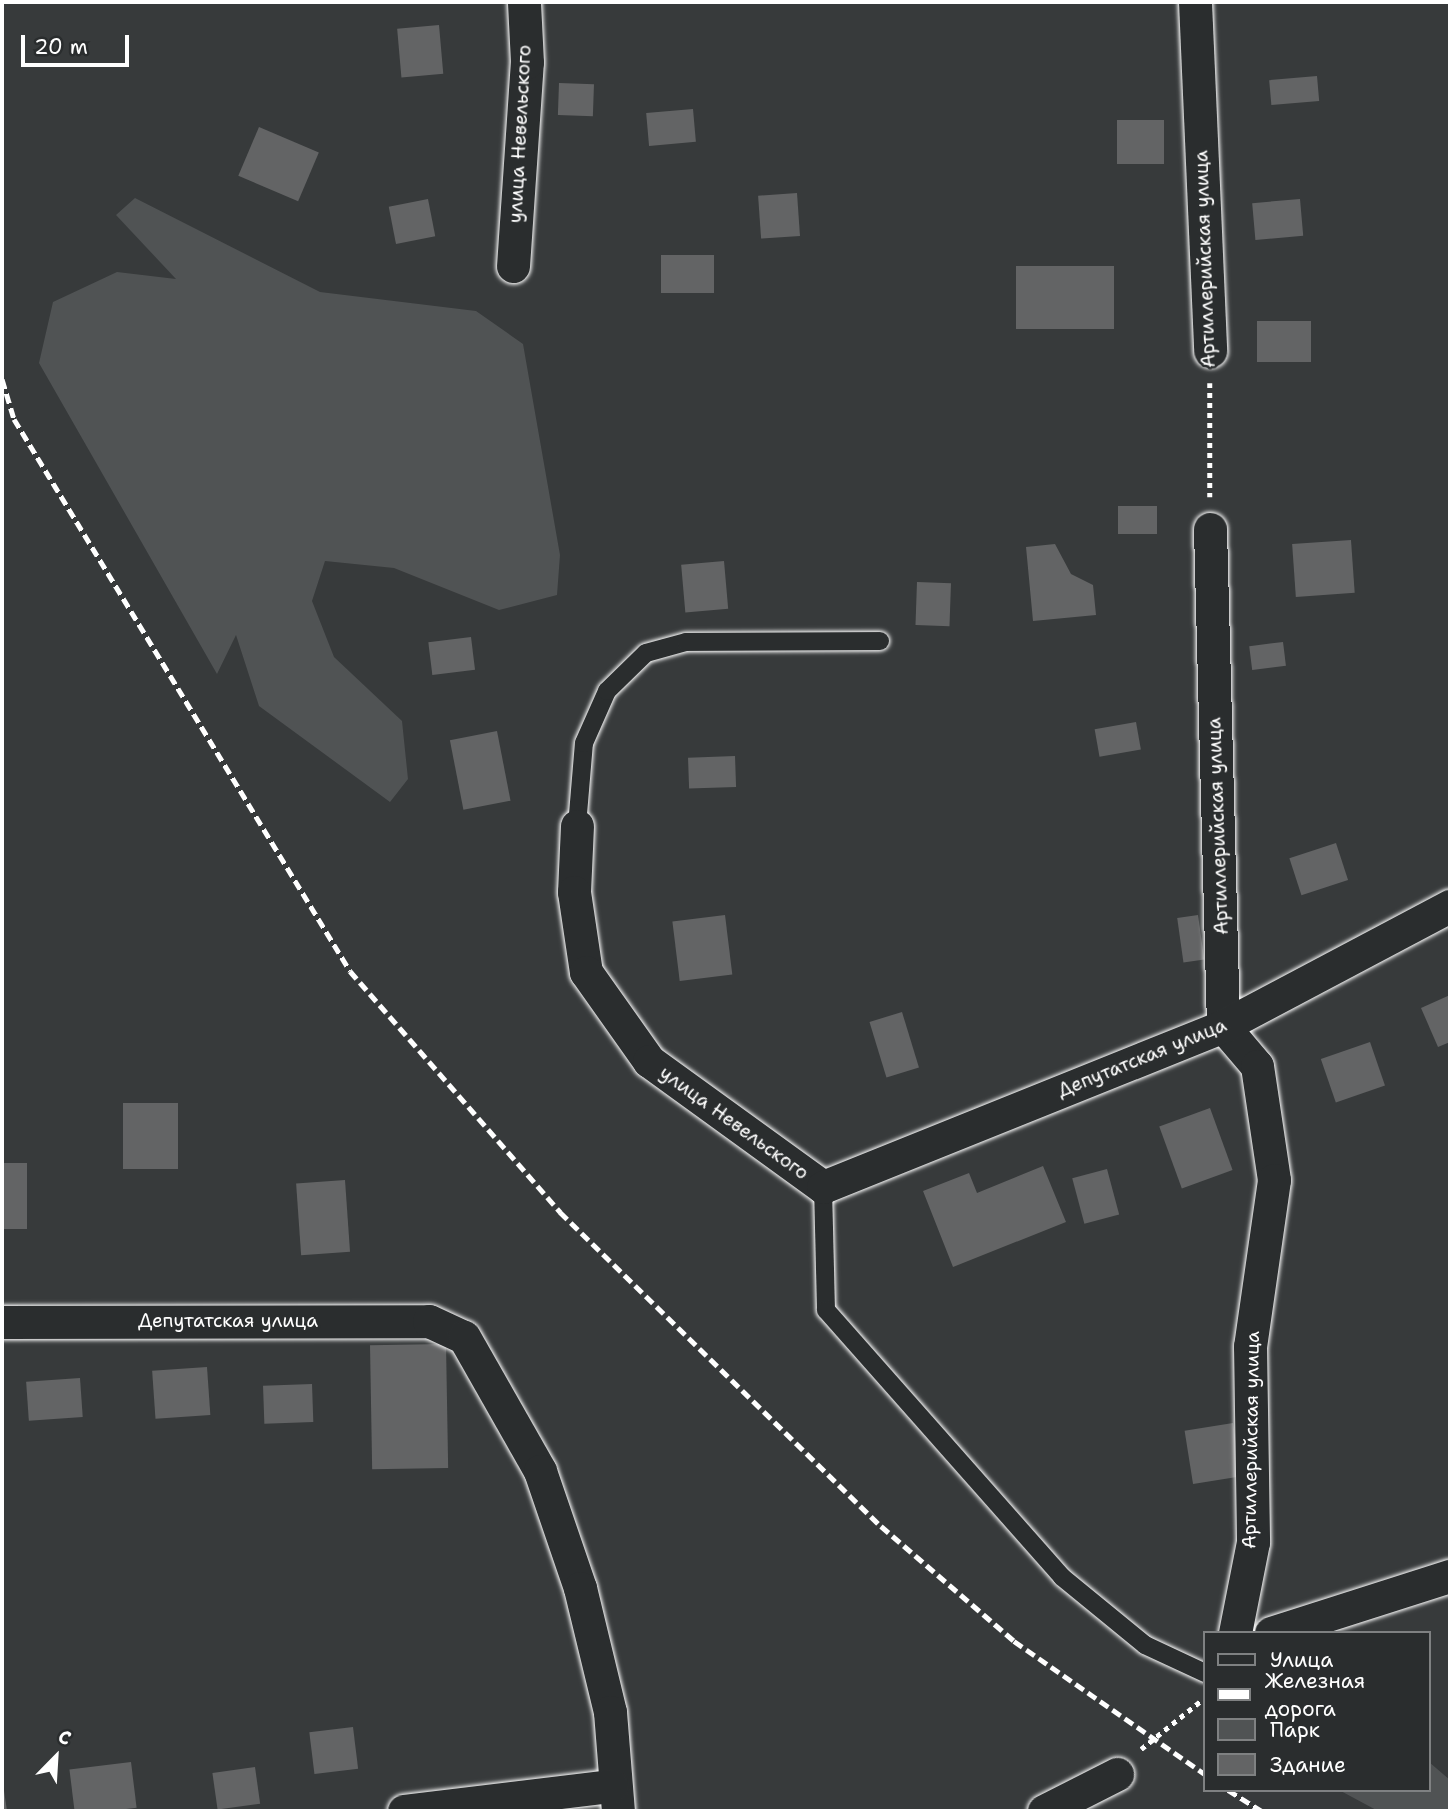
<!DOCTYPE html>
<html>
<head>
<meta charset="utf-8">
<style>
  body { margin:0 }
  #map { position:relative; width:1452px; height:1813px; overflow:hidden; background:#373a3b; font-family:"Shantell Sans",sans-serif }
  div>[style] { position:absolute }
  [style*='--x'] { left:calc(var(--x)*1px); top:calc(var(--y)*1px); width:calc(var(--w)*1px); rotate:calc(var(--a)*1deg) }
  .green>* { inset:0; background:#505354 }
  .building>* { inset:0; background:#636465; transform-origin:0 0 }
  .path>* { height:4.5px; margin-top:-2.25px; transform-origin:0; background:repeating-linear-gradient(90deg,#fff 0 5px,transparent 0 10px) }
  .roads { filter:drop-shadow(0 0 2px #fff) drop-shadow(0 0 2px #fff) }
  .lane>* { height:18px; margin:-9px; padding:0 9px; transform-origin:9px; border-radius:9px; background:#2a2d2e }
  .street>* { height:33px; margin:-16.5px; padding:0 16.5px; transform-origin:16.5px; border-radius:16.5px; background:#2a2d2e }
  .rail>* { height:5px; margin-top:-2.5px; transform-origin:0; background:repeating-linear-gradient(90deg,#fff 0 10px,transparent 0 15px) }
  span { translate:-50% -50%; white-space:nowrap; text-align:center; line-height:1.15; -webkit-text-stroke:5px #2a2d2e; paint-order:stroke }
  .street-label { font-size:19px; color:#fff }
  .frame { position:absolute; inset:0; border:4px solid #fff; pointer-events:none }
  .legend { position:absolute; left:1203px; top:1631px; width:228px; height:161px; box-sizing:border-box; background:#2a2d2e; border:2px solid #7f8182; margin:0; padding:9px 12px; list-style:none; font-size:21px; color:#fff }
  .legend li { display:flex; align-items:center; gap:14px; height:35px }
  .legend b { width:35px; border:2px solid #7f8182 }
  .north { position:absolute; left:21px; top:1722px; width:70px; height:70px; -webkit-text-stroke:5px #2a2d2e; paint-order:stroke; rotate:24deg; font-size:19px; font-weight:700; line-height:28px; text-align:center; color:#fff }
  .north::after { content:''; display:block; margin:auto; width:24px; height:32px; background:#fff; clip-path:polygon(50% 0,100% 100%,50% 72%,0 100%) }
  .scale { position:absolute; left:21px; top:35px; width:108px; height:32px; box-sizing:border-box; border:4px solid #fff; border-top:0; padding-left:9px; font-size:21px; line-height:24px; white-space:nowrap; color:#fff; -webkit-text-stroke:5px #2a2d2e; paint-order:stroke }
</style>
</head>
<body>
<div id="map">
  <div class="green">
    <div style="clip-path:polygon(135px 198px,320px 292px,476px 311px,523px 344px,560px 555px,557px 595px,499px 610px,394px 568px,325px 561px,312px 601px,334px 657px,402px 721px,408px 779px,390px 802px,259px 706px,236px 635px,217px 674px,39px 363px,53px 302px,117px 272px,176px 279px,116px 215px)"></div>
    <div style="clip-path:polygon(1429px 1762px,1450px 1780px,1450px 1811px,1378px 1811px,1339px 1790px,1429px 1790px)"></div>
  </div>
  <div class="building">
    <div style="left:439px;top:25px;width:49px;height:42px;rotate:85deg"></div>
    <div style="left:1317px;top:76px;width:25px;height:48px;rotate:85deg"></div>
    <div style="left:559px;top:83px;width:35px;height:32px;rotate:2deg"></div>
    <div style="left:693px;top:109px;width:33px;height:47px;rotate:85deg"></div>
    <div style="left:1117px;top:120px;width:47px;height:44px"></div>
    <div style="left:259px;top:127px;width:65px;height:53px;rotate:23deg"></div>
    <div style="left:797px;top:193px;width:43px;height:39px;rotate:86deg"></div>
    <div style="left:428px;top:199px;width:38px;height:40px;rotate:79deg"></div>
    <div style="left:1300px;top:199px;width:37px;height:48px;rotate:85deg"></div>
    <div style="left:714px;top:255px;width:38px;height:53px;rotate:90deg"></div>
    <div style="left:1114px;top:266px;width:63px;height:98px;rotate:90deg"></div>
    <div style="left:1257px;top:321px;width:54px;height:41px"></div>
    <div style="left:1157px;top:506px;width:28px;height:39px;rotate:90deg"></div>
    <div style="left:1351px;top:540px;width:53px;height:59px;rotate:86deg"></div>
    <div style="clip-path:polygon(1055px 544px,1071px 574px,1093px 585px,1096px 615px,1033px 621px,1026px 547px)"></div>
    <div style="left:724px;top:561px;width:48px;height:43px;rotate:85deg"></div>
    <div style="left:917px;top:582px;width:34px;height:43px;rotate:2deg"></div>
    <div style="left:471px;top:637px;width:33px;height:43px;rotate:83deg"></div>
    <div style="left:1283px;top:642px;width:24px;height:34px;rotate:83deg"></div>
    <div style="left:1136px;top:722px;width:28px;height:42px;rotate:80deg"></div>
    <div style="left:497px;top:731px;width:71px;height:48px;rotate:79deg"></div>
    <div style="left:735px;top:756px;width:31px;height:47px;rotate:88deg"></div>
    <div style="left:1336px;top:843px;width:39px;height:49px;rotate:72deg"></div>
    <div style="left:725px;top:915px;width:60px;height:53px;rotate:83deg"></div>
    <div style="left:1198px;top:915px;width:45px;height:21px;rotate:82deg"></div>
    <div style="clip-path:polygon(1450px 995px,1450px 1042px,1438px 1047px,1421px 1008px)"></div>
    <div style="left:902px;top:1012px;width:58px;height:34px;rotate:73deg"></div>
    <div style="left:1370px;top:1042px;width:46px;height:52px;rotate:71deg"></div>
    <div style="left:123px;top:1103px;width:55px;height:66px"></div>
    <div style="left:1210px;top:1108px;width:66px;height:54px;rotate:70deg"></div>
    <div style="left:2px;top:1163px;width:25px;height:66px"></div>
    <div style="clip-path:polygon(1043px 1166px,1066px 1222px,953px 1267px,923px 1191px,969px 1173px,977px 1193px)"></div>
    <div style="left:1107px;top:1169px;width:47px;height:36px;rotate:75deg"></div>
    <div style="left:345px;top:1180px;width:72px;height:49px;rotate:86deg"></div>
    <div style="left:446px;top:1344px;width:124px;height:76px;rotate:89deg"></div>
    <div style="left:207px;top:1367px;width:48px;height:55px;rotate:86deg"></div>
    <div style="left:80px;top:1378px;width:39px;height:54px;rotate:86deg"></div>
    <div style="left:312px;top:1384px;width:38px;height:49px;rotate:88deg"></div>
    <div style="left:1233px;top:1423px;width:54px;height:49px;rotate:81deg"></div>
    <div style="left:353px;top:1727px;width:42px;height:44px;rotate:83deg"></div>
    <div style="left:131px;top:1762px;width:46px;height:62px;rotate:83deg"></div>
    <div style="left:255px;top:1767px;width:37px;height:43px;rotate:82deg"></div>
    <div style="clip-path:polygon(2px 1784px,3px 1784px,7px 1811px,2px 1811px)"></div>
  </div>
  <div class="path">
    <div style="--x:1210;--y:383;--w:114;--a:90"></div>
    <div style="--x:1141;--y:1749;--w:78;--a:-38.8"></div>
  </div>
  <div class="roads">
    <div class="lane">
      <div style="--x:577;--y:826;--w:83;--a:-85.2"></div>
      <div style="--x:584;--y:743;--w:57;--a:-66.1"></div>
      <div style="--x:607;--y:691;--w:54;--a:-44.3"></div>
      <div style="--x:646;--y:653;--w:41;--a:-15.4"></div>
      <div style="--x:686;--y:642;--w:194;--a:-0.3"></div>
      <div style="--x:823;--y:1187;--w:123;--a:88.6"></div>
      <div style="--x:826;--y:1310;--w:356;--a:48.5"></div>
      <div style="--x:1062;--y:1577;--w:107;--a:39.3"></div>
      <div style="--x:1145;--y:1645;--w:66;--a:25"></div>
    </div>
    <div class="street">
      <div style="--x:1195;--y:2;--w:349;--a:87.5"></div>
      <div style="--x:513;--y:266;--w:204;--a:-86.1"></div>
      <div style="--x:527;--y:62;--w:60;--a:-92.9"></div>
      <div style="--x:1210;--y:529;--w:497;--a:88.5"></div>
      <div style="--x:1223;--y:1026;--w:52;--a:49.6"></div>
      <div style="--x:1257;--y:1066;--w:115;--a:81.5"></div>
      <div style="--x:1274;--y:1180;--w:168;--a:98.2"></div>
      <div style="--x:1250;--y:1346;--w:196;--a:89.1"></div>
      <div style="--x:1253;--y:1542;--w:93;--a:101.2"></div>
      <div style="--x:577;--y:826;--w:66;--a:92.6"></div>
      <div style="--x:574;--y:892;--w:81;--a:81.5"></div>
      <div style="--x:586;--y:972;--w:109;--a:54.7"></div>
      <div style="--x:649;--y:1061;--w:215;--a:35.9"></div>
      <div style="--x:823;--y:1187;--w:431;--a:-21.9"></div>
      <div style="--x:1223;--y:1026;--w:257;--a:-27.9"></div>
      <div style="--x:2;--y:1322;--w:427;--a:-0.1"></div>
      <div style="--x:429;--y:1321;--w:38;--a:25"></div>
      <div style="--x:464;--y:1337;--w:154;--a:60.4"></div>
      <div style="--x:540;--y:1471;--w:124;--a:71.1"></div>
      <div style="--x:580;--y:1588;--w:128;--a:76.4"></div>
      <div style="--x:610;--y:1712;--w:99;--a:85.4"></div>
      <div style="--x:1271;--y:1633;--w:188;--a:-17.7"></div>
      <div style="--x:404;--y:1811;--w:209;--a:-6.9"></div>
      <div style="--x:1044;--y:1811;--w:82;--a:-26.9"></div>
    </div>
  </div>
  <div class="rail">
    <div style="--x:2;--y:379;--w:42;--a:73.3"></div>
    <div style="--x:14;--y:419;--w:646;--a:58.67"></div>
    <div style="--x:350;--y:971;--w:320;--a:48.9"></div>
    <div style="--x:560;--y:1212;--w:449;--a:44.4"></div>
    <div style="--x:881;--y:1526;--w:176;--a:40.8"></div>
    <div style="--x:1014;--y:1641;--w:233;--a:34.9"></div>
    <div style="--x:1228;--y:1790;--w:40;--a:32"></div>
  </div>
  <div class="street-label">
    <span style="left:520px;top:134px;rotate:-87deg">улица Невельского</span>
    <span style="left:1205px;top:259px;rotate:-92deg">Артиллерийская улица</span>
    <span style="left:1218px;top:826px;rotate:-92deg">Артиллерийская улица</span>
    <span style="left:1142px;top:1058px;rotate:-22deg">Депутатская улица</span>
    <span style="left:734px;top:1123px;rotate:36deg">улица Невельского</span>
    <span style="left:228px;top:1321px">Депутатская улица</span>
    <span style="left:1251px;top:1440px;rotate:-89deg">Артиллерийская улица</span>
  </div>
  <div class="frame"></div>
  <ul class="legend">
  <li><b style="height:9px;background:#2a2d2e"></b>Улица</li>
  <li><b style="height:9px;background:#fff"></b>Железная дорога</li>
  <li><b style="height:19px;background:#505354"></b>Парк</li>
  <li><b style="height:19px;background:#636465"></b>Здание</li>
  </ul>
  <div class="north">С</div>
  <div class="scale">20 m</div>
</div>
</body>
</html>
